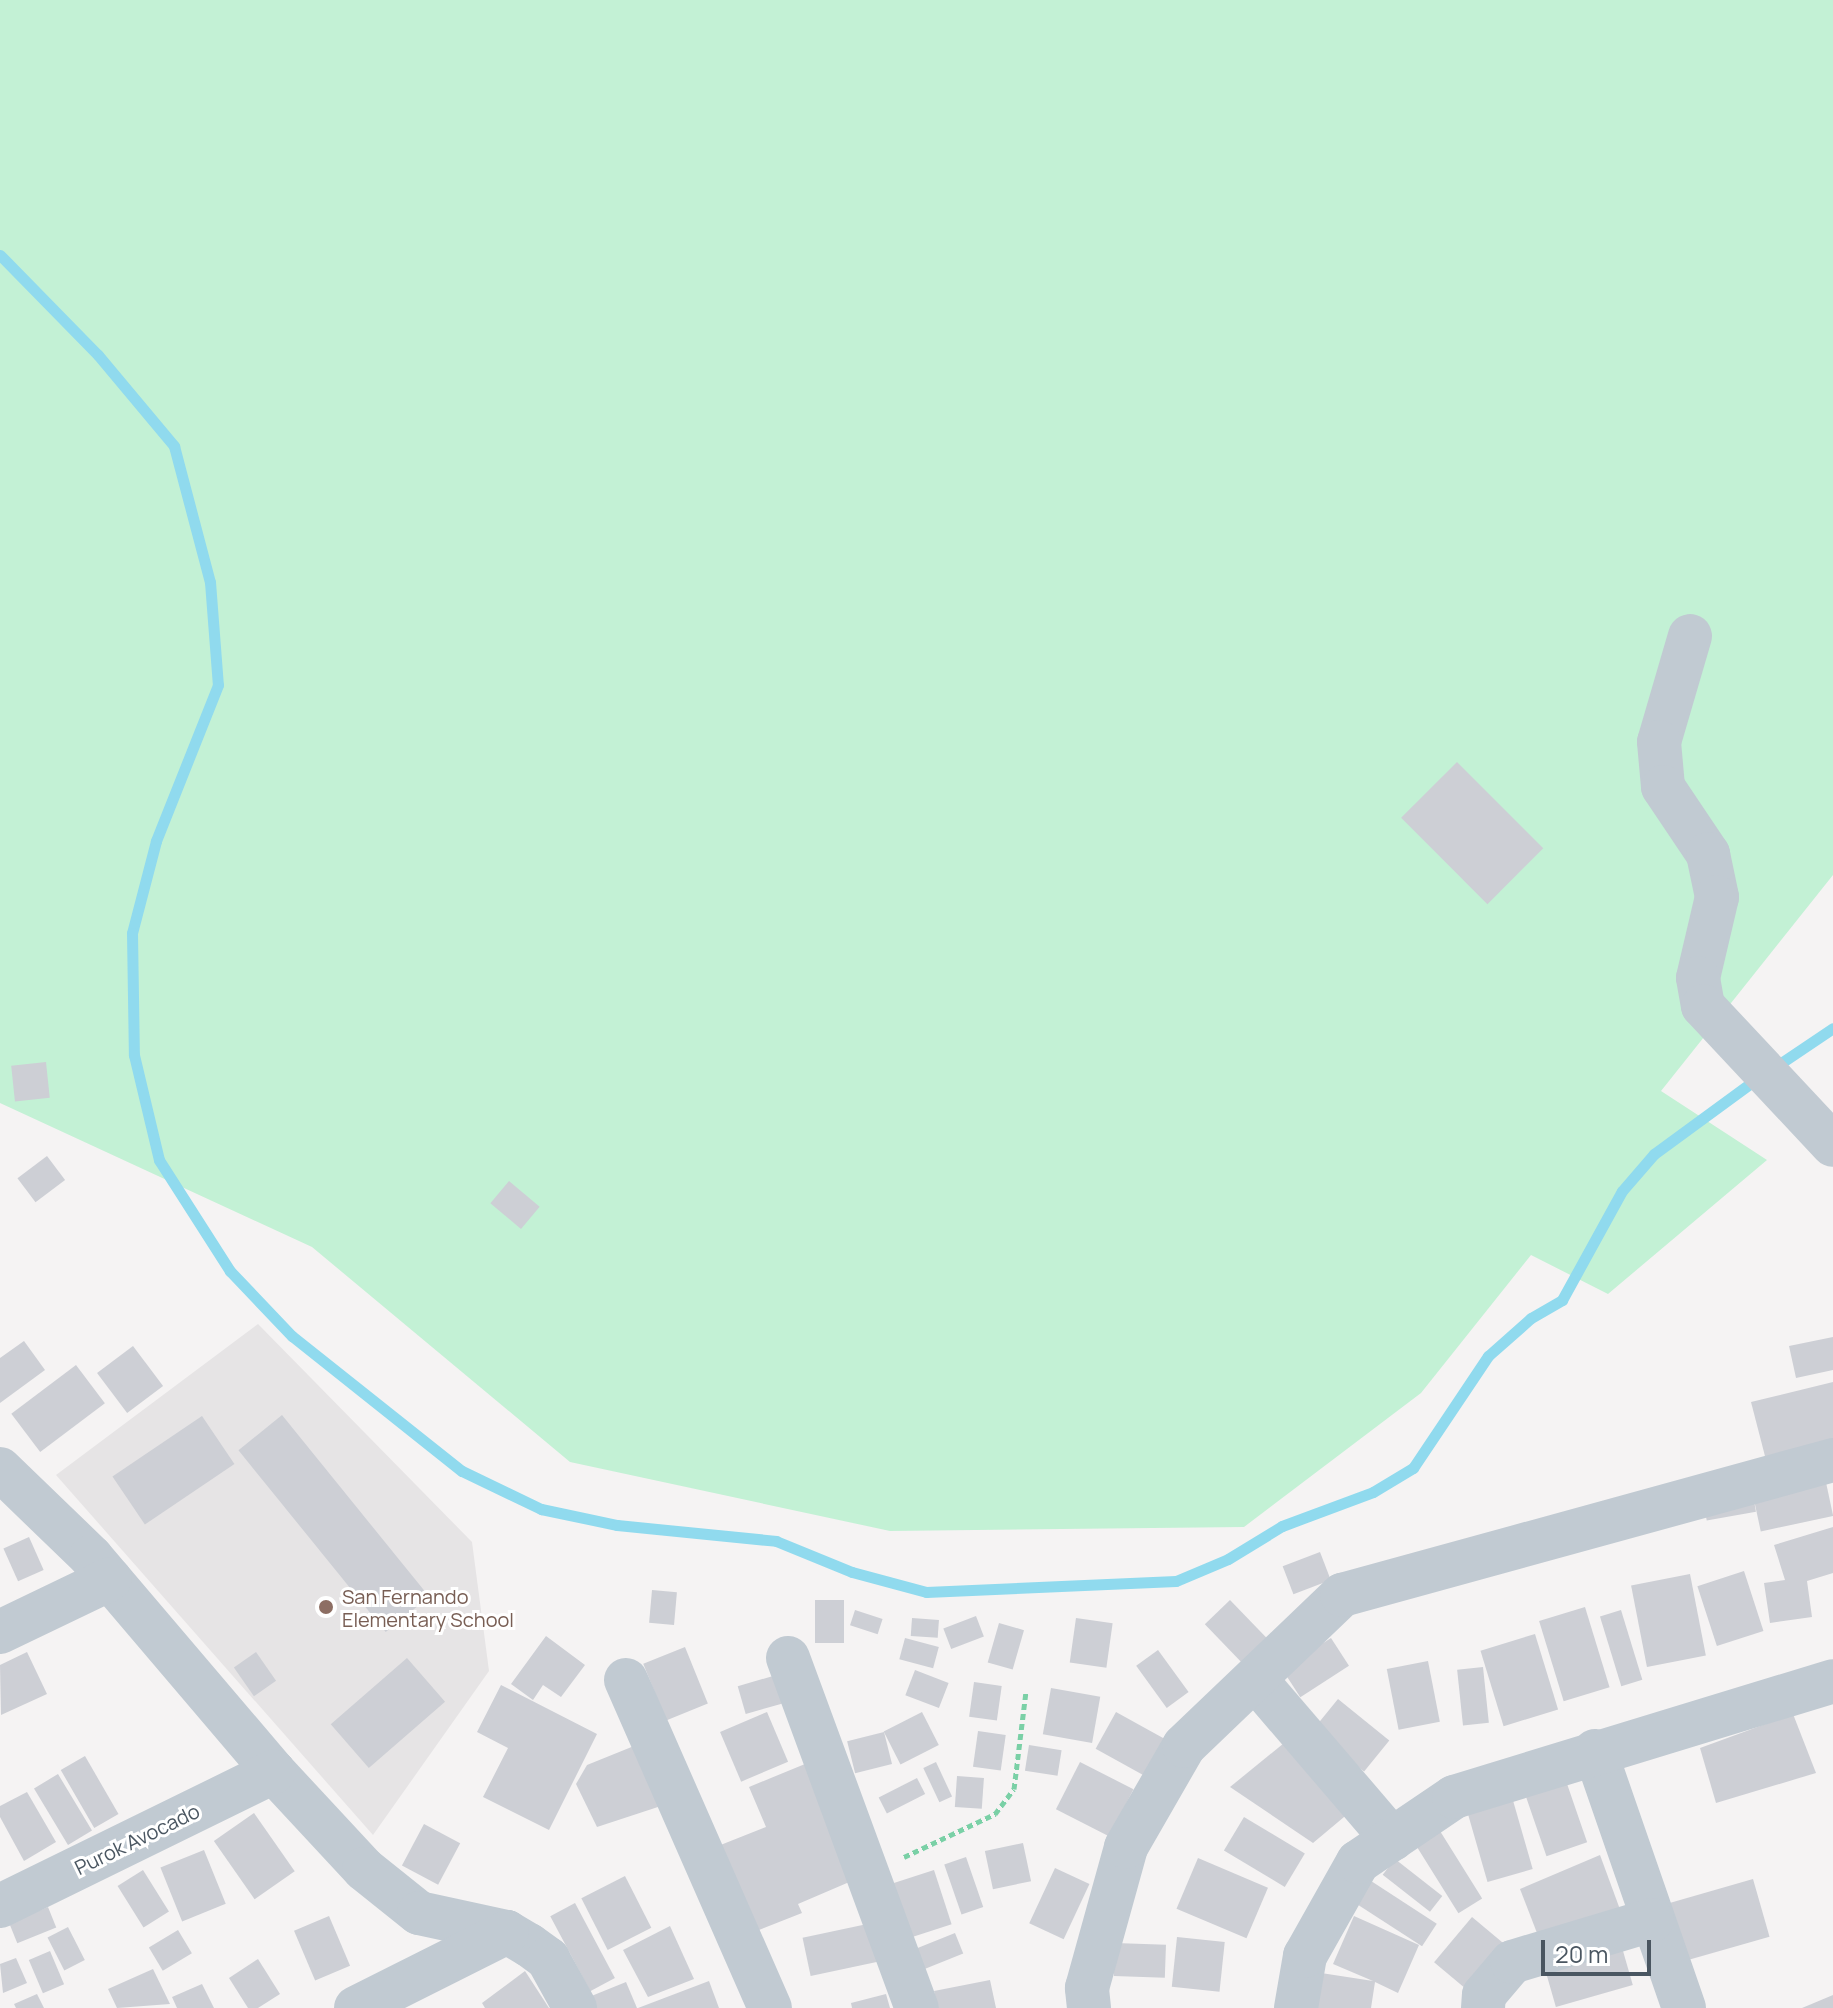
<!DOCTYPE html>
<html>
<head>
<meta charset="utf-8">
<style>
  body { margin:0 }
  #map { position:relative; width:1833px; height:2008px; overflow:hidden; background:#f5f3f3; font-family:Manrope,sans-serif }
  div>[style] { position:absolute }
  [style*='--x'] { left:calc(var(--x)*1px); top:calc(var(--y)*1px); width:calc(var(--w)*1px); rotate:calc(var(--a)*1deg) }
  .education>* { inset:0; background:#e6e4e5 }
  .green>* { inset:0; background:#c3f1d5 }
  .stream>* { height:11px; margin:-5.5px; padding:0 5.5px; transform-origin:5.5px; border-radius:5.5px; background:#90daee }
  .building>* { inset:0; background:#cdcfd5; transform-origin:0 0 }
  .path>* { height:5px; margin-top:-2.5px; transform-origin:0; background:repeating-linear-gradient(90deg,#7ad0a6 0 6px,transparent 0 10px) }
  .minor>* { height:44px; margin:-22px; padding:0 22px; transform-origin:22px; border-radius:22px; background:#c1cad2 }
  .dots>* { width:22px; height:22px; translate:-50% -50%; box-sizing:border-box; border:4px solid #fff; border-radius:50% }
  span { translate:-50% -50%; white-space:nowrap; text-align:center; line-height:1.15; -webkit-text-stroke:6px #fff; paint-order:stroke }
  .education-label { font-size:20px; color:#785e54 }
  .left { translate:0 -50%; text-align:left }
  .street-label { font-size:20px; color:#4a5661 }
  .scale { position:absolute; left:1541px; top:1940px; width:110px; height:36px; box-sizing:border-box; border:4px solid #4a5661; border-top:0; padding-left:10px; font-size:24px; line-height:28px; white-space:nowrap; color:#4a5661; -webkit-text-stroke:6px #fff; paint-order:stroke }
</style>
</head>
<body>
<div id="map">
  <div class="education">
    <div style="clip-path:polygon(258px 1324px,472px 1542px,489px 1671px,373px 1835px,56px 1475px)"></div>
  </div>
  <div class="green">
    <div style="clip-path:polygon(0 0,1833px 0,1833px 875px,1661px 1091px,1767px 1160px,1608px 1294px,1531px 1255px,1421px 1393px,1244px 1527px,890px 1531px,570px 1462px,312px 1247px,0 1103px)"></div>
  </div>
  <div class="stream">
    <div style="--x:0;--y:255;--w:140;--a:45.6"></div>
    <div style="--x:98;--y:355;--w:119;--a:50.1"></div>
    <div style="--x:174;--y:446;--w:141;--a:75.2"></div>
    <div style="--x:210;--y:582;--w:103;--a:85.6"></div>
    <div style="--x:218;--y:685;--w:168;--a:111.7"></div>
    <div style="--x:156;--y:841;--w:95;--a:104.6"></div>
    <div style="--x:132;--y:933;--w:122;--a:89.1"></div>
    <div style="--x:134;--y:1055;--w:108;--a:76.6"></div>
    <div style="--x:159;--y:1160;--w:132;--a:57.4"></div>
    <div style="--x:230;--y:1271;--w:90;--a:46.4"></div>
    <div style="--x:292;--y:1336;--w:217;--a:38.5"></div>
    <div style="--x:462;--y:1471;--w:88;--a:25.7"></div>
    <div style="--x:541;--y:1509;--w:78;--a:11.9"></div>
    <div style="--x:617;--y:1525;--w:160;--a:5.7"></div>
    <div style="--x:776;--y:1541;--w:82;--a:22.2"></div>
    <div style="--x:852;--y:1572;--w:77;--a:15.1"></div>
    <div style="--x:926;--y:1592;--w:250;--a:-2.5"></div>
    <div style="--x:1176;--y:1581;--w:56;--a:-22.9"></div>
    <div style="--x:1228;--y:1559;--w:63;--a:-31.4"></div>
    <div style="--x:1282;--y:1526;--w:97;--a:-20.5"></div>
    <div style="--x:1373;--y:1492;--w:47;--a:-31"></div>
    <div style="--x:1413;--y:1468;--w:135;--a:-56.2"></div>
    <div style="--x:1488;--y:1356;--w:57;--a:-41.5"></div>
    <div style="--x:1531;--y:1318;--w:36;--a:-30"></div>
    <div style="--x:1562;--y:1300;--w:124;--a:-61.2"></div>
    <div style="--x:1622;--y:1191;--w:49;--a:-49.1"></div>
    <div style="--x:1654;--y:1154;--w:129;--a:-36.2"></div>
    <div style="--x:1772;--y:1069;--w:73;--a:-33.9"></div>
  </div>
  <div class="building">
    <div style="left:1457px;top:762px;width:122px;height:79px;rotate:45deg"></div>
    <div style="left:46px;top:1062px;width:36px;height:35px;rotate:84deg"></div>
    <div style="left:47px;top:1156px;width:30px;height:37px;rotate:53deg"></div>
    <div style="left:509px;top:1181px;width:40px;height:29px;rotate:40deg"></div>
    <div style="clip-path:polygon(1833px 1337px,1833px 1370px,1796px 1378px,1789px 1346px)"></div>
    <div style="clip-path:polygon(24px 1341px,45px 1370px,0 1403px,0 1358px)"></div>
    <div style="left:133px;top:1346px;width:50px;height:45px;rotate:53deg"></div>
    <div style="left:76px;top:1365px;width:48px;height:81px;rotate:53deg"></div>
    <div style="clip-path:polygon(1833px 1382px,1833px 1444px,1766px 1460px,1751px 1402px)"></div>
    <div style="left:282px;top:1415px;width:234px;height:56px;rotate:51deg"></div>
    <div style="left:202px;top:1416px;width:58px;height:108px;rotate:56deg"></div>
    <div style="left:1824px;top:1473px;width:44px;height:74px;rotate:78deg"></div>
    <div style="left:1753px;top:1495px;width:17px;height:50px;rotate:80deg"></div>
    <div style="clip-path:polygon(1833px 1527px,1833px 1573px,1807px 1581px,1812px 1617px,1770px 1623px,1764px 1583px,1785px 1580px,1774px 1545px)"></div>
    <div style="left:29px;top:1537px;width:36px;height:28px;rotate:66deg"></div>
    <div style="left:1320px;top:1552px;width:30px;height:40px;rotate:69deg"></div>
    <div style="left:1744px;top:1571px;width:63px;height:49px;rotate:72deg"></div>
    <div style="left:1690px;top:1574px;width:83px;height:60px;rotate:79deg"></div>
    <div style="left:652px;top:1590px;width:25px;height:33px;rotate:5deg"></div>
    <div style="left:815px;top:1600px;width:29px;height:43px"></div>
    <div style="left:1230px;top:1600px;width:61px;height:35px;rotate:46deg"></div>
    <div style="left:1585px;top:1607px;width:84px;height:48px;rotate:73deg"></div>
    <div style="left:855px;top:1610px;width:29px;height:16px;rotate:18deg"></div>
    <div style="left:1621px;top:1610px;width:73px;height:22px;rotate:73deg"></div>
    <div style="left:976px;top:1616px;width:22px;height:35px;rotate:69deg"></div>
    <div style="left:912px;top:1618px;width:27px;height:18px;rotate:4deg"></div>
    <div style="left:1076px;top:1618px;width:37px;height:45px;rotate:8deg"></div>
    <div style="left:999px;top:1623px;width:26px;height:41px;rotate:16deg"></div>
    <div style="left:1535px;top:1634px;width:79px;height:57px;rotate:73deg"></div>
    <div style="clip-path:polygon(546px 1636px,585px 1665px,561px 1697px,543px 1685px,533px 1700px,511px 1684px)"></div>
    <div style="left:905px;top:1638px;width:35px;height:22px;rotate:15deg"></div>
    <div style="left:1331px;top:1638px;width:33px;height:58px;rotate:57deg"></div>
    <div style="left:685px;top:1647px;width:61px;height:45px;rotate:68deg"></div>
    <div style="left:1158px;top:1650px;width:52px;height:27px;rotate:54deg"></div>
    <div style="clip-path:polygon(27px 1652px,47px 1694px,1px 1715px,0 1665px)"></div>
    <div style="left:256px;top:1652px;width:35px;height:27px;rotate:55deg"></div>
    <div style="left:407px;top:1658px;width:58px;height:101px;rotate:49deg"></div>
    <div style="left:1428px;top:1661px;width:62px;height:42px;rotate:79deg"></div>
    <div style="left:1483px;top:1667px;width:56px;height:26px;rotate:84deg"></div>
    <div style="left:915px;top:1670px;width:36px;height:27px;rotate:21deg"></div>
    <div style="left:780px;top:1674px;width:29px;height:44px;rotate:74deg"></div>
    <div style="left:974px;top:1682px;width:28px;height:35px;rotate:8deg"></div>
    <div style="clip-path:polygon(501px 1685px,597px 1734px,549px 1830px,483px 1797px,508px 1748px,477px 1732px)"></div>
    <div style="left:1051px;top:1688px;width:50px;height:47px;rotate:10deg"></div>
    <div style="left:1338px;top:1699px;width:66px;height:40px;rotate:39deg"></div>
    <div style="left:767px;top:1712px;width:54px;height:51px;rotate:67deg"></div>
    <div style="left:922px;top:1712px;width:37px;height:43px;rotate:63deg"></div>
    <div style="left:1116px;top:1712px;width:60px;height:42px;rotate:29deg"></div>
    <div style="clip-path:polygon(1793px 1714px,1816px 1773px,1716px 1803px,1700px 1748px)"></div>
    <div style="left:978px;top:1731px;width:28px;height:36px;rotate:8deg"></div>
    <div style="left:884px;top:1732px;width:33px;height:38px;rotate:76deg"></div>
    <div style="clip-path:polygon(1289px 1739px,1350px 1812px,1313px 1843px,1230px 1787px)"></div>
    <div style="left:1029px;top:1745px;width:33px;height:26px;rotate:9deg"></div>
    <div style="clip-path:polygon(634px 1746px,661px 1806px,597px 1827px,576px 1784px,587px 1765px)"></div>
    <div style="left:85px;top:1756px;width:67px;height:28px;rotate:60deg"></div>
    <div style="left:936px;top:1762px;width:38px;height:14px;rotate:65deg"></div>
    <div style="left:1080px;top:1762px;width:60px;height:53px;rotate:27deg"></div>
    <div style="clip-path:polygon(805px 1764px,854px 1880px,798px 1904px,802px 1913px,754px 1932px,718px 1846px,766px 1827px,749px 1787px)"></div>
    <div style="left:58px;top:1774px;width:66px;height:28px;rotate:59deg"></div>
    <div style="left:957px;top:1776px;width:27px;height:31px;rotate:4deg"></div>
    <div style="left:917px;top:1778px;width:18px;height:43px;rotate:63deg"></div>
    <div style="left:1565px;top:1778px;width:68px;height:43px;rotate:71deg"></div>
    <div style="clip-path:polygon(27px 1792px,56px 1842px,24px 1861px,0 1817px,0 1806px)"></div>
    <div style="left:1512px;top:1797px;width:75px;height:47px;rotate:74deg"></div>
    <div style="left:254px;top:1813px;width:71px;height:49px;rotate:55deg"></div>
    <div style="left:1244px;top:1817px;width:71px;height:39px;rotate:31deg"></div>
    <div style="left:1435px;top:1823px;width:89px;height:28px;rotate:58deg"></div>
    <div style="left:424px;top:1824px;width:41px;height:47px;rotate:28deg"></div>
    <div style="left:1023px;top:1843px;width:39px;height:39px;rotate:78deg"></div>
    <div style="left:204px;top:1850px;width:58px;height:47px;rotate:68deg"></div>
    <div style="clip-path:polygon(1600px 1855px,1625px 1923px,1542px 1946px,1520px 1889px)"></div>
    <div style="left:966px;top:1857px;width:53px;height:23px;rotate:71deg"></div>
    <div style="left:1198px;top:1858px;width:76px;height:55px;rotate:23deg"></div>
    <div style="left:1395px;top:1859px;width:60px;height:20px;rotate:38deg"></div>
    <div style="left:1055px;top:1868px;width:38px;height:61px;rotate:25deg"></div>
    <div style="left:143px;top:1870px;width:49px;height:30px;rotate:58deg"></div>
    <div style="left:934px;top:1870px;width:57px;height:47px;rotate:72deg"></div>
    <div style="left:625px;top:1876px;width:58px;height:49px;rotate:63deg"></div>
    <div style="left:1368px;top:1879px;width:82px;height:27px;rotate:33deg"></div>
    <div style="left:1753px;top:1879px;width:60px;height:93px;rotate:74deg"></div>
    <div style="left:575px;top:1903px;width:85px;height:28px;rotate:62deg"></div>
    <div style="left:48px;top:1907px;width:22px;height:42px;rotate:68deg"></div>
    <div style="left:329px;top:1916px;width:54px;height:38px;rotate:67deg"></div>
    <div style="clip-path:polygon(1354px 1916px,1419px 1945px,1398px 1993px,1375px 1982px,1371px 2008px,1315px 2008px,1321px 1973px,1373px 1981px,1333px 1964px)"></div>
    <div style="left:1472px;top:1917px;width:48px;height:59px;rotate:40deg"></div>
    <div style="left:872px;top:1923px;width:39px;height:71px;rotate:78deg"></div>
    <div style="clip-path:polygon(670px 1926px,694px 1979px,648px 1997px,623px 1950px)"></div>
    <div style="left:68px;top:1927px;width:37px;height:23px;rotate:63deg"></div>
    <div style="left:178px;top:1930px;width:27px;height:34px;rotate:59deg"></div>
    <div style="left:955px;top:1933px;width:22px;height:45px;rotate:68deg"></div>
    <div style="left:1177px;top:1937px;width:48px;height:50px;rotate:6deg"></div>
    <div style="left:1619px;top:1937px;width:50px;height:80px;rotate:74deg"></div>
    <div style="left:1115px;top:1943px;width:51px;height:33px;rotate:2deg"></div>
    <div style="left:50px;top:1951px;width:36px;height:23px;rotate:67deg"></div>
    <div style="clip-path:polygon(16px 1958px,27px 1983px,3px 1993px,0 1964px)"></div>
    <div style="clip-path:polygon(258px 1959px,280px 1994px,258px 2008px,248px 2008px,229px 1978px)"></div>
    <div style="clip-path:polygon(153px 1969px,170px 2004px,117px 2008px,108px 1989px)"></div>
    <div style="clip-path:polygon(525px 1971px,549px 2008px,485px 2008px,482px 2003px)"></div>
    <div style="clip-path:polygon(990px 1980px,996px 2008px,938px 2008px,934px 1991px)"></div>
    <div style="clip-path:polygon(709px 1981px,719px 2008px,638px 2008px)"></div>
    <div style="clip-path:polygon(626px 1982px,637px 2008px,594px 2008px,589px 1997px)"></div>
    <div style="clip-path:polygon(202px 1984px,214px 2008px,177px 2008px,172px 1997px)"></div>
    <div style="clip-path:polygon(37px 1994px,44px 2008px,16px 2008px,14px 2004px)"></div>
    <div style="clip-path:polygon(886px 1994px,890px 2008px,852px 2008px,851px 2003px)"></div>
    <div style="clip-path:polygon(1833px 1995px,1833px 2008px,1802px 2008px)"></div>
  </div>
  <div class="path">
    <div style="--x:904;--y:1857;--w:101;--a:-25.3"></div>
    <div style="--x:995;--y:1814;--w:31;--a:-53"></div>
    <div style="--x:1014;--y:1789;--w:99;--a:-83"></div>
  </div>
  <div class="minor">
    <div style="--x:1690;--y:636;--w:110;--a:106.3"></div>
    <div style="--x:1659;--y:742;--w:45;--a:84.9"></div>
    <div style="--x:1663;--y:787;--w:81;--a:56.1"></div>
    <div style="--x:1708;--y:854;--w:44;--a:78.2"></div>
    <div style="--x:1717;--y:897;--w:83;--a:103.2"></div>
    <div style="--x:1698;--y:978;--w:28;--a:80"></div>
    <div style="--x:1703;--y:1006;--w:190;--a:46.9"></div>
    <div style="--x:0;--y:1469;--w:127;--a:44"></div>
    <div style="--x:91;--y:1557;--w:282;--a:49.6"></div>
    <div style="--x:274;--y:1772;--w:132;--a:47.1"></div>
    <div style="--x:364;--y:1869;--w:70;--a:38.7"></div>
    <div style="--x:419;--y:1913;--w:90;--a:12.2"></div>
    <div style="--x:507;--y:1932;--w:26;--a:31"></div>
    <div style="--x:529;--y:1945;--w:24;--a:36"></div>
    <div style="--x:548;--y:1959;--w:56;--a:61.1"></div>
    <div style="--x:0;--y:1632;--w:122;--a:-25.7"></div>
    <div style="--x:788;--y:1658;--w:373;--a:69.8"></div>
    <div style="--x:1255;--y:1679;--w:211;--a:49.4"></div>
    <div style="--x:626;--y:1680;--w:358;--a:66.3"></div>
    <div style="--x:1595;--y:1751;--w:272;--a:70.9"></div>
    <div style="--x:0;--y:1906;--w:305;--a:-26.1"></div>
    <div style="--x:356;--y:2008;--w:169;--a:-26.7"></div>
    <div style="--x:1089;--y:2008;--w:20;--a:-96"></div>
    <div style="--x:1087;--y:1988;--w:146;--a:-74.5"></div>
    <div style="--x:1126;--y:1847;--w:116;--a:-60.1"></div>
    <div style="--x:1184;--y:1746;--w:219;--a:-43.7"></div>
    <div style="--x:1342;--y:1595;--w:509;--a:-15.37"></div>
    <div style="--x:1296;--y:2008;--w:53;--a:-80.2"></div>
    <div style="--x:1305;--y:1956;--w:108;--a:-60.6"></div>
    <div style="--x:1358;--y:1862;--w:116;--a:-34.1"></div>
    <div style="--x:1454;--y:1797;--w:396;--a:-17"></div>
    <div style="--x:1483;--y:2008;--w:13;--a:-86"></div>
    <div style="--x:1484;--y:1995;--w:43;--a:-49.7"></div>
    <div style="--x:1512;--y:1962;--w:146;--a:-16.7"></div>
  </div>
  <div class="dots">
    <div style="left:326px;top:1607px;background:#8d6e63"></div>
  </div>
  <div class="education-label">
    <span class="left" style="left:342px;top:1608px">San Fernando<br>Elementary School</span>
  </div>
  <div class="street-label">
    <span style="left:137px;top:1839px;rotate:-26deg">Purok Avocado</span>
  </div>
  <div class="scale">20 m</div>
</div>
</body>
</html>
